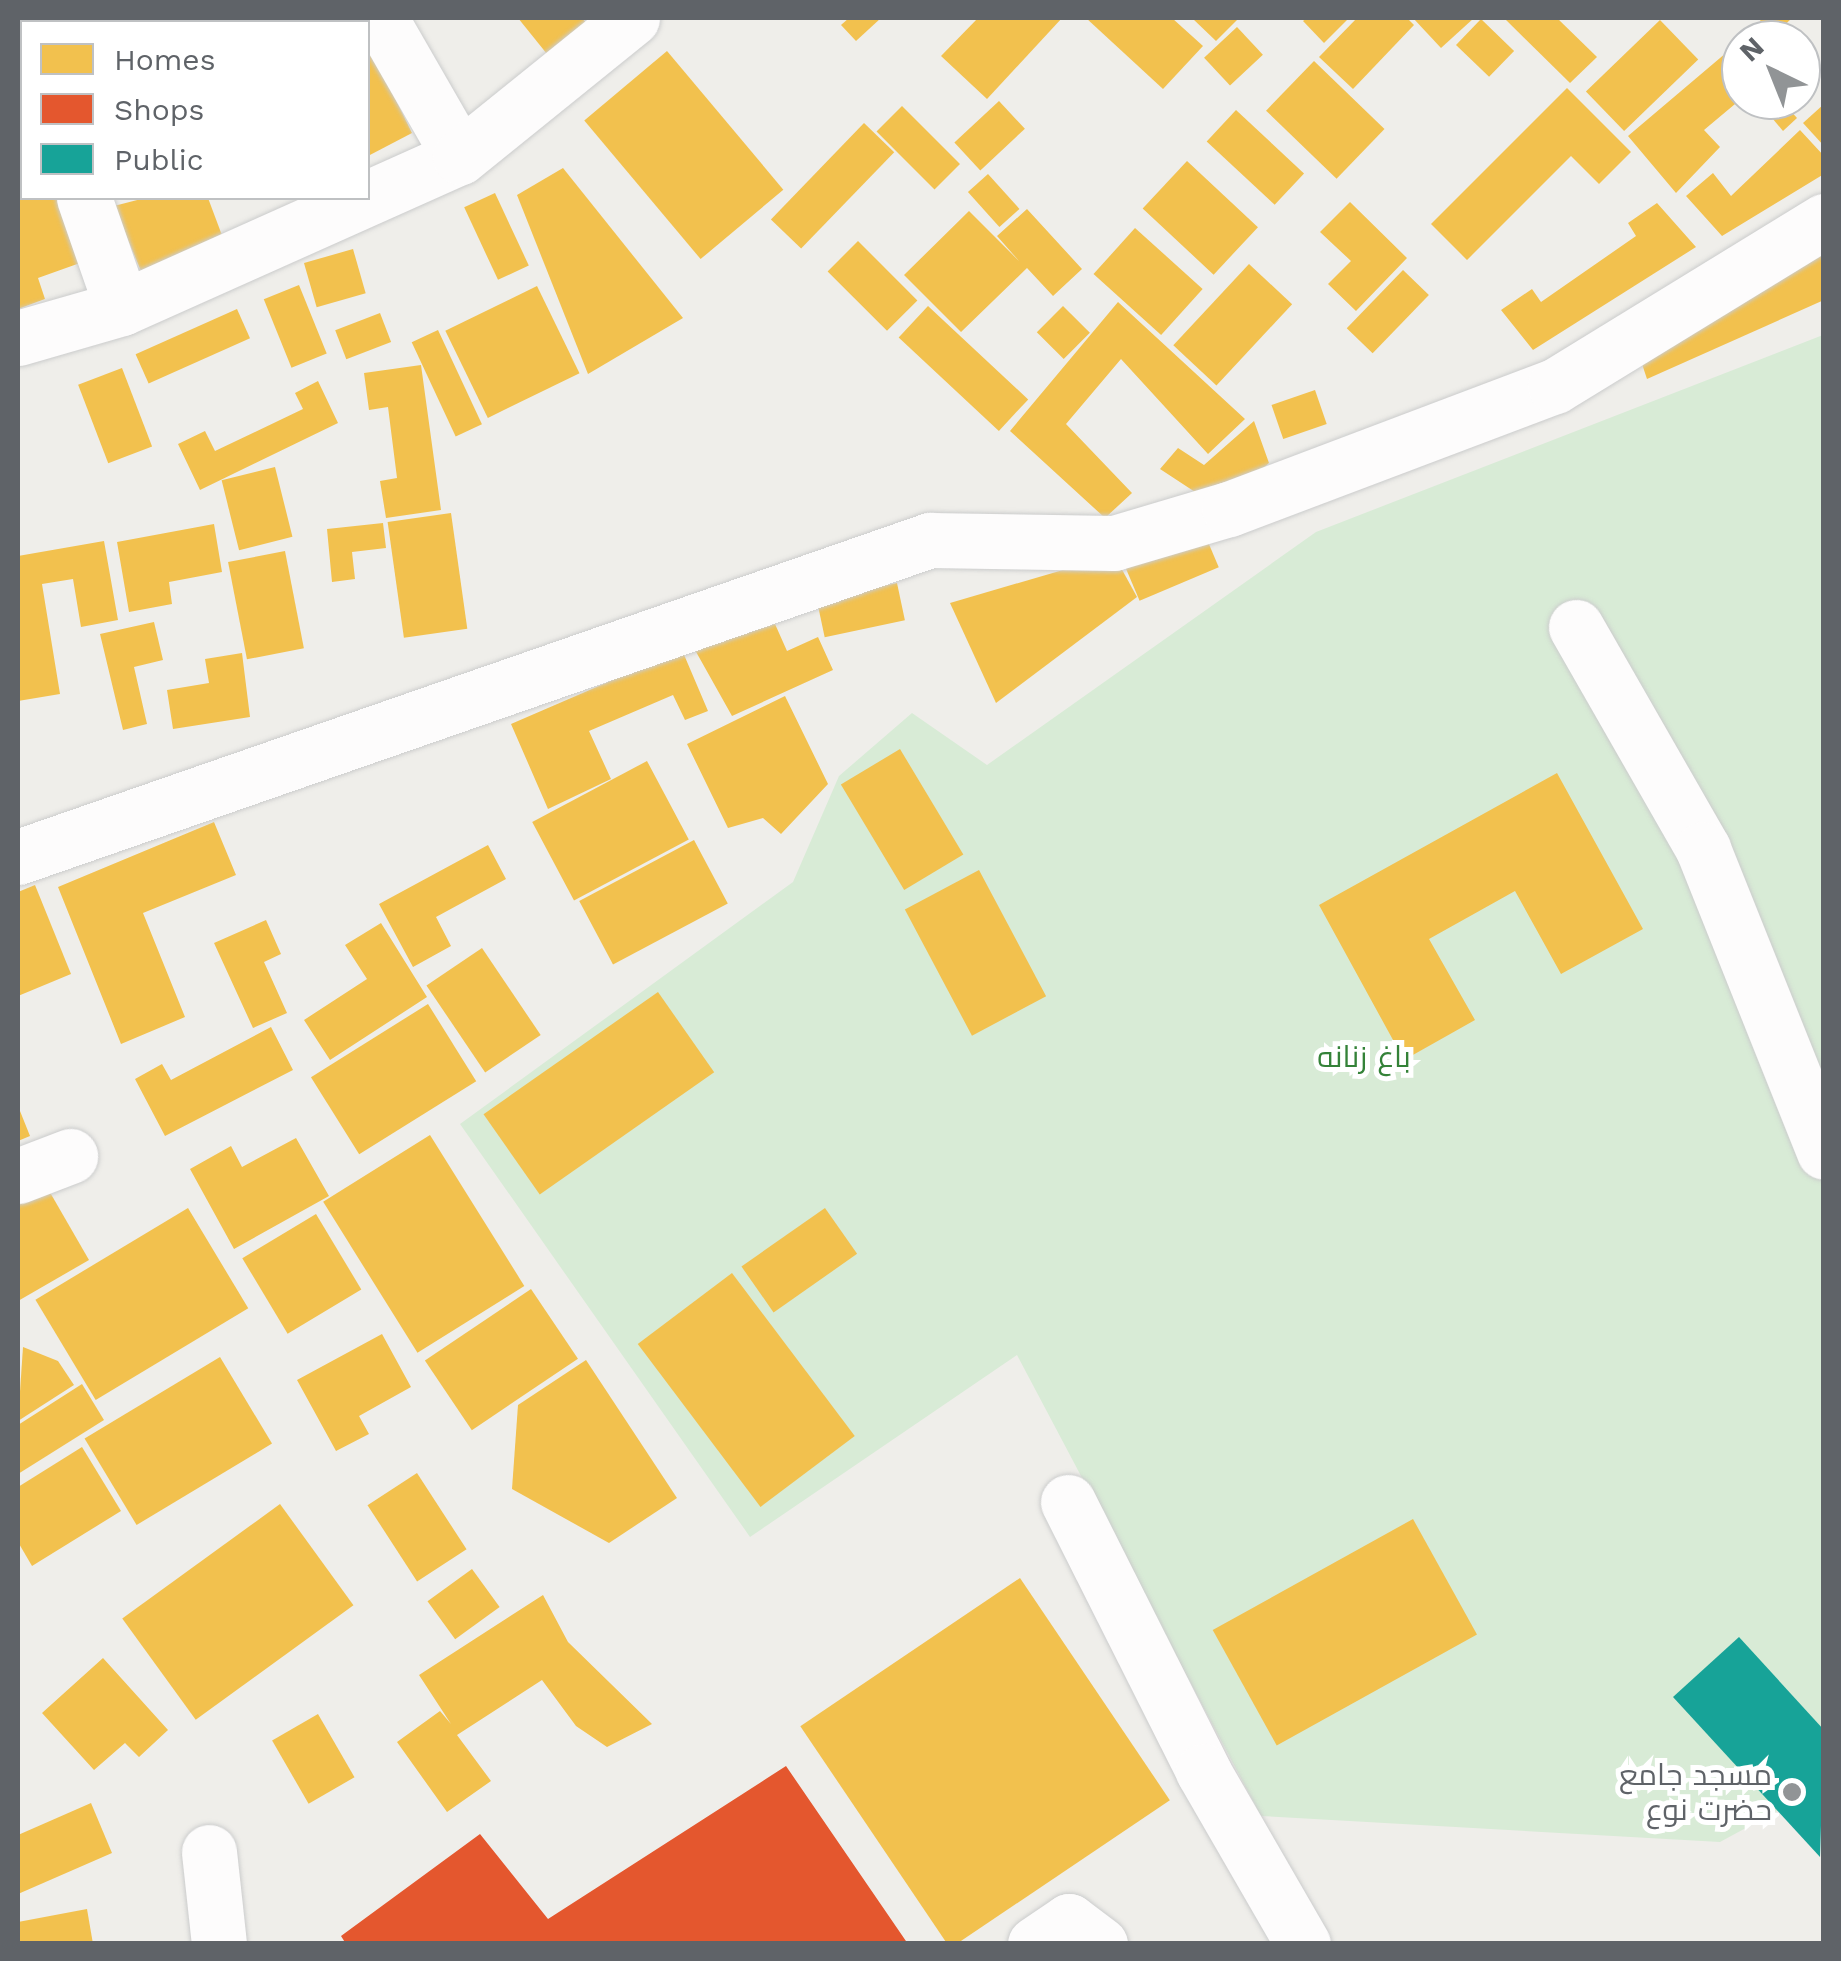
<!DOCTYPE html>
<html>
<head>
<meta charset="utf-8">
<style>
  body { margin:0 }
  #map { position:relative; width:1841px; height:1961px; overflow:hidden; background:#efeeea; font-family:"Work Sans",Cairo,sans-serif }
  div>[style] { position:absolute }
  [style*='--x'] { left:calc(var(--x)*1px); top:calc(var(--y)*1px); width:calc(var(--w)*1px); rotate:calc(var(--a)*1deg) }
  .green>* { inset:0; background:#d8ebd6 }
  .homes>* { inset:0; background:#f2c14e; transform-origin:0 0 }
  .shops>* { inset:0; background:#e4572e }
  .public>* { inset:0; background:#17a398 }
  .roads { filter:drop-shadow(0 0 2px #cbcccc) drop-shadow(0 0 2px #cbcccc) }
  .minor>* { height:55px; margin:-27.5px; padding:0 27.5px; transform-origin:27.5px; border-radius:27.5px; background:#fdfcfc }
  .dots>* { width:28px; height:28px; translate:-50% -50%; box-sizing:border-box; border:5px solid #fff; border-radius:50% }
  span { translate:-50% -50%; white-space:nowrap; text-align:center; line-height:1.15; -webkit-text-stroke:10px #fff; paint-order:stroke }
  .park-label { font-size:30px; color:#348238 }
  .poi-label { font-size:30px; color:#5f6368 }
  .right { translate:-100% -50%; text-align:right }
  .frame { position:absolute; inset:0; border:20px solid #5f6368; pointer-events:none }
  .legend { position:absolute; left:20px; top:20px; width:350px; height:180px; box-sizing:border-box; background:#fff; border:2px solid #bfc1c3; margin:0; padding:12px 18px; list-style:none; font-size:30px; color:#5f6368 }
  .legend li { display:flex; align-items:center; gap:20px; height:50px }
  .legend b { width:50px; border:2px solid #bfc1c3 }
  .north { position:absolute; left:1721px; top:20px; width:100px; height:100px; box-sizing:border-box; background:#fff; border:2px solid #bfc1c3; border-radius:50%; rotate:317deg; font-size:28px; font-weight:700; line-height:40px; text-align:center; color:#5f6368 }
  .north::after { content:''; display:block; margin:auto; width:35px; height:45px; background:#919496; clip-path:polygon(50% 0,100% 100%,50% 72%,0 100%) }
</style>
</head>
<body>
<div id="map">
  <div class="green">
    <div style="clip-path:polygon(1823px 335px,1823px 1786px,1720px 1842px,1261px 1816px,1017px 1355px,750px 1537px,460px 1124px,793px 882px,839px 776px,912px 713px,987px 765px,1316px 532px)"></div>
  </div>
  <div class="homes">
    <div style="clip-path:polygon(54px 18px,158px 18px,42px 22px)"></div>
    <div style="left:163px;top:18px;width:91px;height:4px"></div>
    <div style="clip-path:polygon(264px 18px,336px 18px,266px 22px)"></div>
    <div style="clip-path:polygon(518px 18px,582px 18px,587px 24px,547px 54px)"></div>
    <div style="clip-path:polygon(849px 18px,881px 18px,856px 41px,841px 25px)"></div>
    <div style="clip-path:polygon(978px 18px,1062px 18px,987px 99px,941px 56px)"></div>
    <div style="clip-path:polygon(1086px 18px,1172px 18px,1203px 46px,1163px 89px)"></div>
    <div style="clip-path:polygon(1192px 18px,1239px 18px,1216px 41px)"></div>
    <div style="clip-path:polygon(1307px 18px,1349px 18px,1324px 43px,1303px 21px)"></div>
    <div style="clip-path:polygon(1357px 18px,1407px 18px,1414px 25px,1353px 89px,1319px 57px)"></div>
    <div style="clip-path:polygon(1413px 18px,1474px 18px,1441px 48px)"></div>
    <div style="clip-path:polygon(1504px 18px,1557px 18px,1597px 57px,1570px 83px)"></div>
    <div style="clip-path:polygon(1758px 18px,1792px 18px,1774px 35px)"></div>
    <div style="left:1481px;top:19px;width:46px;height:36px;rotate:44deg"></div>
    <div style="left:1660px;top:20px;width:55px;height:103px;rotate:46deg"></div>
    <div style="left:1237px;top:27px;width:38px;height:45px;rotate:47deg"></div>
    <div style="clip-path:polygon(368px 43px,412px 133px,368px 156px)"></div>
    <div style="clip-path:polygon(1733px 47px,1741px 56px,1741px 99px,1704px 130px,1720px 147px,1676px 193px,1628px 136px)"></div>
    <div style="left:667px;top:51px;width:181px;height:108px;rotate:50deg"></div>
    <div style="left:1314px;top:61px;width:98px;height:69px;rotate:44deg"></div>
    <div style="clip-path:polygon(1567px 88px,1631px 152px,1599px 184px,1571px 156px,1467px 260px,1431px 224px)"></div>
    <div style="clip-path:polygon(18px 90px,22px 198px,57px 198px,80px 263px,38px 278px,45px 299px,18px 309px)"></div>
    <div style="clip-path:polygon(1757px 100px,1781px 100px,1797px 118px,1783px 131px)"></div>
    <div style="left:999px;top:101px;width:38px;height:61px;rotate:47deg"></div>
    <div style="clip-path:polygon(1824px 104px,1824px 146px,1803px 123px)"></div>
    <div style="left:902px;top:106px;width:82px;height:36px;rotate:45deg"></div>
    <div style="left:1236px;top:110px;width:93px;height:43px;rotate:43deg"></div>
    <div style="left:864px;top:123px;width:42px;height:134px;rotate:44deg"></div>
    <div style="clip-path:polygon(1800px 130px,1824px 156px,1824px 174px,1722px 236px,1686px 196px,1713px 173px,1731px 196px)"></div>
    <div style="left:1187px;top:161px;width:97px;height:65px;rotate:43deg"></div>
    <div style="clip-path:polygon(563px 168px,683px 318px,588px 374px,517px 195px)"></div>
    <div style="left:988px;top:174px;width:47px;height:27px;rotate:48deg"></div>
    <div style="left:495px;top:193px;width:80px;height:34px;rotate:65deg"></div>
    <div style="clip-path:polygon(145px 198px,208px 198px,229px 254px,148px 288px,114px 206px)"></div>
    <div style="clip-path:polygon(1350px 202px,1407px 258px,1356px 311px,1328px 284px,1351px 261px,1320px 232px)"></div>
    <div style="clip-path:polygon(1657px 203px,1696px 247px,1533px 350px,1501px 310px,1532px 289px,1541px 302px,1636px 236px,1628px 223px)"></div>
    <div style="clip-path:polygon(1027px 209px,1082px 269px,1053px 296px,1027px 268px,961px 332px,904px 275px,969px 211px,1019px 261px,997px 236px)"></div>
    <div style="left:1135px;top:228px;width:91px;height:62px;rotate:42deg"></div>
    <div style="clip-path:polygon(1824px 239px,1824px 300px,1647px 379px,1635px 343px)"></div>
    <div style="left:858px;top:241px;width:84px;height:43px;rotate:45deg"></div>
    <div style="left:353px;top:249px;width:46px;height:51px;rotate:74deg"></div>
    <div style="left:1249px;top:264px;width:59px;height:111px;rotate:43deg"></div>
    <div style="left:1403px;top:270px;width:36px;height:81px;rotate:44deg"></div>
    <div style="left:299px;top:285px;width:74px;height:38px;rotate:68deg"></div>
    <div style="left:537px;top:286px;width:97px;height:102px;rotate:64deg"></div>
    <div style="clip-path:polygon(1118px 302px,1245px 419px,1208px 454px,1121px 359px,1066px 424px,1132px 493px,1105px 518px,1010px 431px)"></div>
    <div style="left:928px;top:306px;width:137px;height:43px;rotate:43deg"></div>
    <div style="left:1063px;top:306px;width:38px;height:37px;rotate:45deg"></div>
    <div style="left:237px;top:309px;width:32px;height:111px;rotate:66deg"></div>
    <div style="left:380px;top:313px;width:31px;height:48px;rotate:69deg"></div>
    <div style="left:438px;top:330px;width:104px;height:29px;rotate:65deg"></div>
    <div style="clip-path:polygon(421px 365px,441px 510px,386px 518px,380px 481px,397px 478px,388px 407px,369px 410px,364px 373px)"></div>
    <div style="left:122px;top:368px;width:84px;height:47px;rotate:69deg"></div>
    <div style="clip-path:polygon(318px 381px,338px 423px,200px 490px,178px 444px,205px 431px,215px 451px,303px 409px,295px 393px)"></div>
    <div style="left:1315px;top:390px;width:36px;height:46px;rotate:71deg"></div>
    <div style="clip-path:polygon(1254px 421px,1269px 463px,1218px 507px,1160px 469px,1178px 448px,1204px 465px)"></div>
    <div style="left:275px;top:467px;width:72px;height:55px;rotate:76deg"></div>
    <div style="left:451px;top:513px;width:117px;height:64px;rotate:82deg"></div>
    <div style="clip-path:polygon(383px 523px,386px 548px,352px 552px,355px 579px,332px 582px,327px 529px)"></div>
    <div style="left:1200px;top:523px;width:48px;height:86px;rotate:67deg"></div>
    <div style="clip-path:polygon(214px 524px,222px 572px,169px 582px,172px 604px,129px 612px,117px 542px)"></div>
    <div style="clip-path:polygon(104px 541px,118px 620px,81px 627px,73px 579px,42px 584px,60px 694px,18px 701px,18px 556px)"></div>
    <div style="left:285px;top:551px;width:99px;height:58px;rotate:79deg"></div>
    <div style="clip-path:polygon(1114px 555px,1137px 597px,996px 703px,950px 603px)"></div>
    <div style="left:897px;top:583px;width:38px;height:82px;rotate:78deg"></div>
    <div style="clip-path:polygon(154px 622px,163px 660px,134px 667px,147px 724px,123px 730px,100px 634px)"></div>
    <div style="clip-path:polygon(775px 624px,787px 651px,818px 637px,833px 670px,732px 716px,695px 650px)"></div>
    <div style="clip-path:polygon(682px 650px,708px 711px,685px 720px,673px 695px,589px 731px,611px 779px,548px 809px,511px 724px)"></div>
    <div style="clip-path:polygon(242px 653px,250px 717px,173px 729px,167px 690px,209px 683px,205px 659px)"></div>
    <div style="clip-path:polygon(785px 696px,828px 784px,781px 834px,763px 818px,728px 828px,687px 744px)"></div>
    <div style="left:900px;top:749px;width:123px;height:69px;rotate:59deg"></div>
    <div style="left:647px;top:761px;width:89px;height:130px;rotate:62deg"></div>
    <div style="clip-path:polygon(1557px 773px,1643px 929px,1561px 974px,1515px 891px,1429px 939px,1475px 1020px,1404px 1060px,1319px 905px)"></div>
    <div style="clip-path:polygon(214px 822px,236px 875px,143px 913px,185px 1017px,121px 1044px,58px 887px)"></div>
    <div style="left:694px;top:840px;width:72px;height:130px;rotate:62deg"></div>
    <div style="clip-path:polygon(488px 845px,506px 879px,436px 917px,451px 946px,413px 967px,379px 904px)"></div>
    <div style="left:979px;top:870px;width:143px;height:84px;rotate:62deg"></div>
    <div style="clip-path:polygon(35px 885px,71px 974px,18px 996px,18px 892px)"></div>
    <div style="clip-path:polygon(266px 920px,281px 954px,264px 962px,287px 1013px,253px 1028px,214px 943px)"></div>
    <div style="clip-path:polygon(381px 923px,427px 997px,330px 1060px,304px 1020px,367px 979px,345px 945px)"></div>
    <div style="left:482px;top:948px;width:105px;height:67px;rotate:56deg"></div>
    <div style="left:658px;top:992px;width:98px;height:213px;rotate:55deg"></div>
    <div style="left:428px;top:1004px;width:91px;height:138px;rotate:58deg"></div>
    <div style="clip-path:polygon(271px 1027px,293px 1070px,165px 1136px,135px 1079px,162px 1064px,171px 1080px)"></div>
    <div style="clip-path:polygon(18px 1106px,30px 1136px,18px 1141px)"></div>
    <div style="left:430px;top:1135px;width:178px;height:126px;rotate:58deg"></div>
    <div style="clip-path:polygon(296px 1138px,329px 1196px,234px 1249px,190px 1169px,231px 1146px,242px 1167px)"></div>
    <div style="clip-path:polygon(44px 1182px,89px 1260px,18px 1301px,18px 1197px)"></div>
    <div style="left:188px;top:1208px;width:117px;height:178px;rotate:59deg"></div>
    <div style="left:825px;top:1208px;width:56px;height:102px;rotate:55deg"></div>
    <div style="left:316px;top:1214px;width:88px;height:86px;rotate:59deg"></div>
    <div style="left:732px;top:1273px;width:204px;height:118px;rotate:53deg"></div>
    <div style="left:531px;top:1289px;width:84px;height:128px;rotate:56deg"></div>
    <div style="clip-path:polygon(382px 1334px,411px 1387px,359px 1416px,369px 1434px,336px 1451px,297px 1380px)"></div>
    <div style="clip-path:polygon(23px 1347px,58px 1361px,74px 1385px,18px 1421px)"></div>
    <div style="left:220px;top:1357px;width:101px;height:158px;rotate:59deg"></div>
    <div style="clip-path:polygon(586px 1360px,677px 1498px,609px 1543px,512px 1489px,518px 1405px)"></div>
    <div style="clip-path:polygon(82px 1384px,104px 1420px,18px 1474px,18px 1425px)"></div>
    <div style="clip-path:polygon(82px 1447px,121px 1511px,32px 1566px,18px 1542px,18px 1487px)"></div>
    <div style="left:417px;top:1473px;width:91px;height:59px;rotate:57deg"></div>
    <div style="left:280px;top:1504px;width:125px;height:195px;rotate:54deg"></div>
    <div style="left:1413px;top:1519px;width:132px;height:229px;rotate:61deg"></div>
    <div style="left:472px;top:1569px;width:47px;height:55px;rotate:54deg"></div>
    <div style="left:1020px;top:1578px;width:268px;height:265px;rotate:56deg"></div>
    <div style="clip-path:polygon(543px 1595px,568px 1642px,652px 1724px,607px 1747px,576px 1726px,542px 1680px,457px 1735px,491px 1781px,447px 1812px,397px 1742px,440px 1711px,451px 1724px,419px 1675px)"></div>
    <div style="clip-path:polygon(103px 1658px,168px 1730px,139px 1757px,125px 1743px,94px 1770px,42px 1713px)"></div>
    <div style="left:318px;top:1714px;width:73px;height:53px;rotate:60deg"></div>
    <div style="clip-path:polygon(91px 1803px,112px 1853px,18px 1894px,18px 1835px)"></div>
    <div style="clip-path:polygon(87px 1909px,93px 1944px,18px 1944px,18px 1922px)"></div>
  </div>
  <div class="shops">
    <div style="clip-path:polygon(786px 1766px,908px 1944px,346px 1944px,341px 1936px,480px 1834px,548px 1919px)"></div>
  </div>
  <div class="public">
    <div style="clip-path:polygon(1739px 1637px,1824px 1730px,1820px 1857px,1673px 1697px)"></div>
  </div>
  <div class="roads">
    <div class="minor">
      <div style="--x:24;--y:18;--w:4;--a:63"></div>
      <div style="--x:380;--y:18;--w:160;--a:60.1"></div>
      <div style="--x:84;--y:198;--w:116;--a:70.9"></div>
      <div style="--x:18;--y:338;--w:108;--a:-16.1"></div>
      <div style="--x:122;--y:308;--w:370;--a:-24.1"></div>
      <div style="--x:460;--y:157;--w:221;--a:-38.9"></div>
      <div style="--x:1576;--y:627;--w:256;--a:60.2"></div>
      <div style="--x:1703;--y:849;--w:326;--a:68.2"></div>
      <div style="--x:18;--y:857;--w:966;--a:-19.17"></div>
      <div style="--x:930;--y:540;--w:184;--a:0.9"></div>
      <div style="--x:1114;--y:543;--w:120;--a:-16.5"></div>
      <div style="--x:1229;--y:509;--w:348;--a:-20.7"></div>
      <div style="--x:1555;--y:386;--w:316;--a:-31.5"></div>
      <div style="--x:18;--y:1176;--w:56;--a:-21"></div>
      <div style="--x:1068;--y:1502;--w:301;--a:63.3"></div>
      <div style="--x:1203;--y:1771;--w:200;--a:60"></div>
      <div style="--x:209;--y:1852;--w:93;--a:83.8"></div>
      <div style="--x:1035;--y:1944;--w:41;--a:-34.1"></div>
      <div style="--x:1069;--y:1921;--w:39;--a:37"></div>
    </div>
  </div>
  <div class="dots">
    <div style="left:1792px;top:1792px;background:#919496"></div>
  </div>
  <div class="park-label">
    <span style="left:1364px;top:1057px">باغ زنانه</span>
  </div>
  <div class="poi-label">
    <span class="right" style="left:1772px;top:1792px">مسجد جامع<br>حضرت نوع</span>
  </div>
  <div class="frame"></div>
  <ul class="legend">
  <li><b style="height:28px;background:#f2c14e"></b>Homes</li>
  <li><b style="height:28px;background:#e4572e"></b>Shops</li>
  <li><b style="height:28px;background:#17a398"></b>Public</li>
  </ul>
  <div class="north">N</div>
</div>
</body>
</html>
